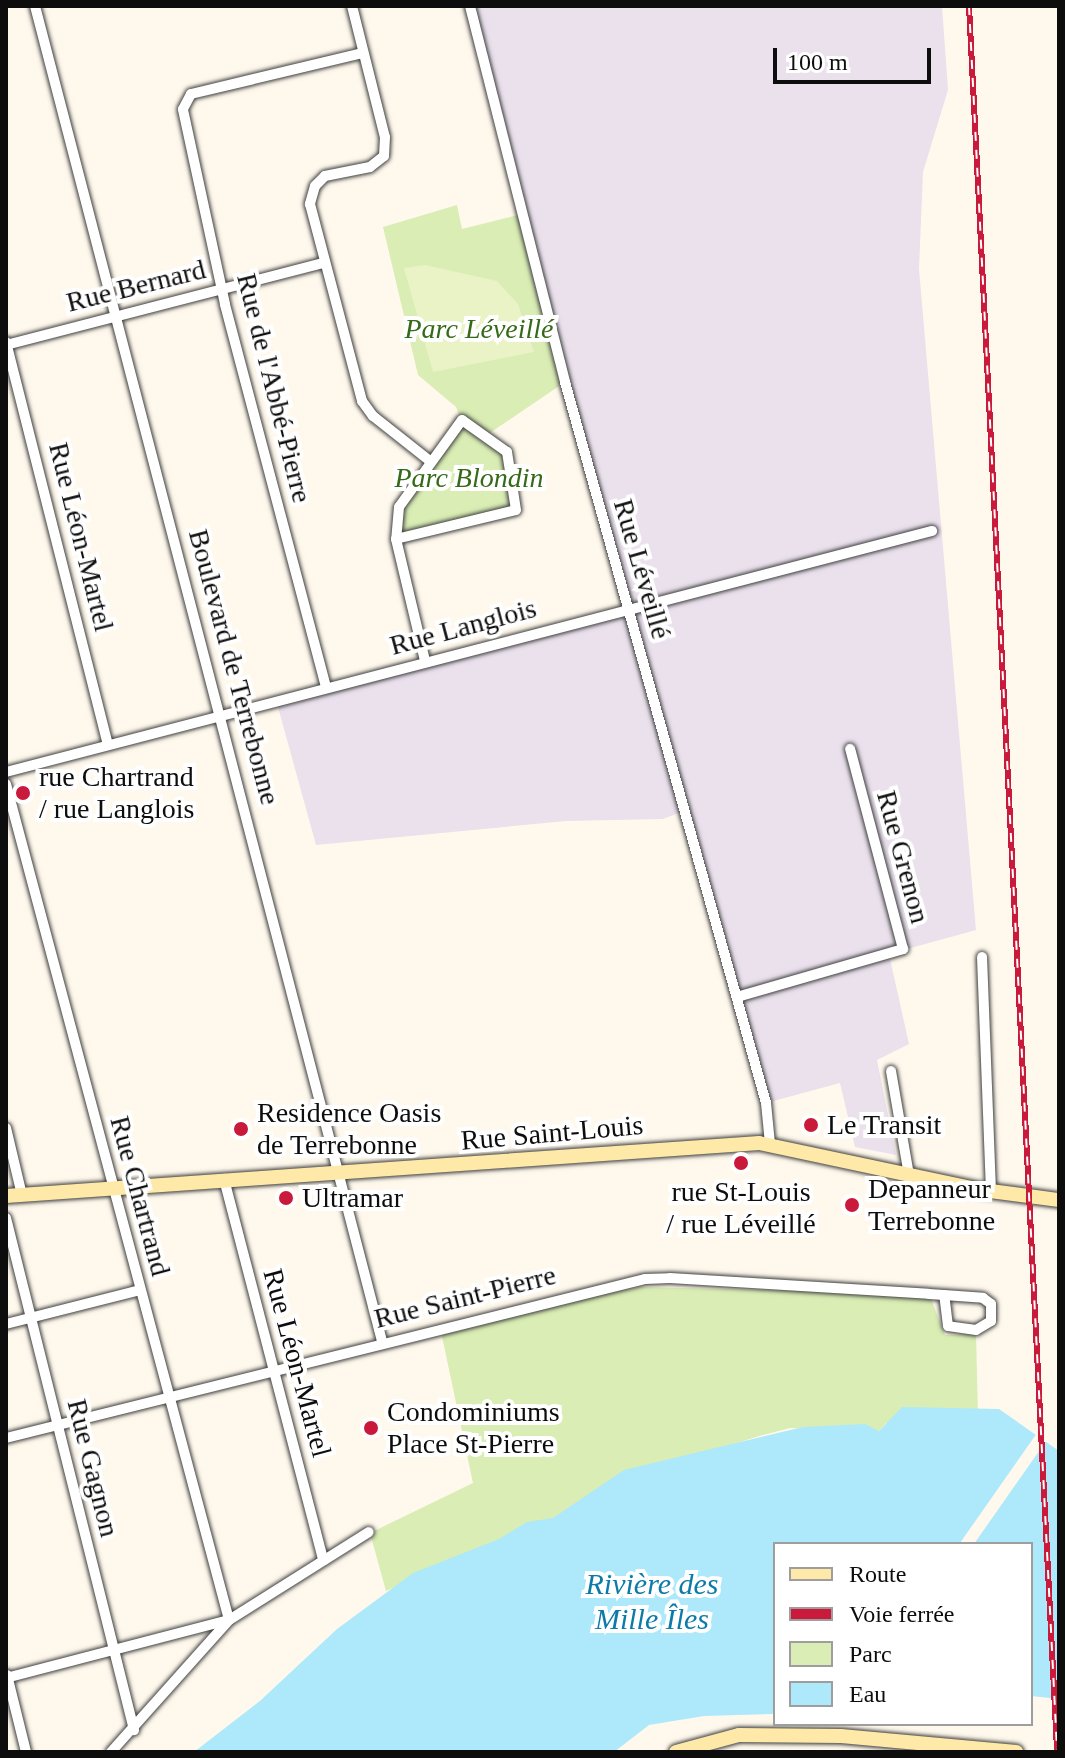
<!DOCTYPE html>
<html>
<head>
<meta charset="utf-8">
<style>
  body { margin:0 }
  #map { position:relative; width:1065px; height:1758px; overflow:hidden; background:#fff9ed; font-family:Georgia,serif }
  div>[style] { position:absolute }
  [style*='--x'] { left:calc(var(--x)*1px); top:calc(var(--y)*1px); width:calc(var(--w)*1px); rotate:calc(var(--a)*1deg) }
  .industrial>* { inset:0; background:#eae1ed }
  .green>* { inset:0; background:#d9edb4 }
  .pitch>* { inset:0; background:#eaf3c6 }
  .water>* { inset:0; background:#ade9fb }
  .pier>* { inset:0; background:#fff9ed; transform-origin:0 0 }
  .roads { filter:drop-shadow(0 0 2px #404040) drop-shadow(0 0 2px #404040) }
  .street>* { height:10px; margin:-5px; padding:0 5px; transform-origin:5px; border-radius:5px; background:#fff }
  .secondary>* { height:14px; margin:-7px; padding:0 7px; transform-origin:7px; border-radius:7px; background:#ffe9a8 }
  .rail>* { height:6px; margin-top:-3px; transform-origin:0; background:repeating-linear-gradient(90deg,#fff 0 9px,#c91a3b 0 18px); box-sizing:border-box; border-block:2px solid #c91a3b }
  .dots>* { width:22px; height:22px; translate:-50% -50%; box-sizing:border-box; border:4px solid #fff; border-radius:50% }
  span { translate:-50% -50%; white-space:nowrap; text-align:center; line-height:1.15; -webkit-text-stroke:8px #fff; paint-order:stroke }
  .street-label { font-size:28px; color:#0d0d0d }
  .park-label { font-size:28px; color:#356a18; font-style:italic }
  .poi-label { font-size:28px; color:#0d0d0d }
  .left { translate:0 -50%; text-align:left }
  .water-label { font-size:30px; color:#0c7ba9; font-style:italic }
  .frame { position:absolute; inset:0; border:8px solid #0d0d0d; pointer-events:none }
  .legend { position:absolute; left:773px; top:1542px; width:260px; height:184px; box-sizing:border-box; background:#fff; border:2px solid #9e9e9e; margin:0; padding:10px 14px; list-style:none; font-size:24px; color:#0d0d0d }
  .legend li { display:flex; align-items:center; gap:16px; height:40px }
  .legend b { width:40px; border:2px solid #9e9e9e }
  .scale { position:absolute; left:773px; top:48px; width:158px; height:36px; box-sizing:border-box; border:4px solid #0d0d0d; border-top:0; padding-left:10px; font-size:24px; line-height:28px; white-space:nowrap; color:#0d0d0d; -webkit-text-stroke:6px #fff; paint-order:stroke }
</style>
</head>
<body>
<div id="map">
  <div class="industrial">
    <div style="clip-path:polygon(474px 6px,942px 6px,948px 90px,923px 172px,919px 269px,976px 930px,889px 954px,909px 1044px,877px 1060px,896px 1155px,855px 1147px,840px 1083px,766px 1103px,687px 810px,663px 819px,566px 821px,316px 845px,276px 700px,627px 608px)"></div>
  </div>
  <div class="green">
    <div style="clip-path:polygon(457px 205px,462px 229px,522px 214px,565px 382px,487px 435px,507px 452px,516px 510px,396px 539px,395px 520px,461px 420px,456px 407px,418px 375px,383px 227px)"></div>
    <div style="clip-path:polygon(640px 1287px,929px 1294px,945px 1335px,976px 1334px,978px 1415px,886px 1423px,879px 1431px,790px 1428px,759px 1436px,611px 1483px,560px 1515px,386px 1591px,370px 1533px,473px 1483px,440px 1327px)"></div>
  </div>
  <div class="pitch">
    <div style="clip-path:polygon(425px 265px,497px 281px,518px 304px,534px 352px,433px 372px,404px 268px)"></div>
  </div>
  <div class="water">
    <div style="clip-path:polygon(902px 1407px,999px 1409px,1059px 1451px,1059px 1699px,1031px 1696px,1031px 1544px,775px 1544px,775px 1714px,704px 1716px,649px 1725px,614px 1752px,194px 1752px,261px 1700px,337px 1629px,413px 1573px,499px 1539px,527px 1522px,553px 1518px,624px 1470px,803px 1427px,865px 1424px,879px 1431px)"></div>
  </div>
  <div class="pier">
    <div style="left:1037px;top:1433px;width:12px;height:269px;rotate:35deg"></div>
  </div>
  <div class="roads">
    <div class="street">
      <div style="--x:35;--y:6;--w:1379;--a:75.43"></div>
      <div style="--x:352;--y:6;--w:135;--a:75.9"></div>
      <div style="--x:385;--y:137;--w:19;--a:93"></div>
      <div style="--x:384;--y:156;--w:18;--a:142"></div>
      <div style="--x:370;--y:167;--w:46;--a:168.7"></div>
      <div style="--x:325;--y:176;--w:14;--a:135"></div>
      <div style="--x:315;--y:186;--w:19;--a:106"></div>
      <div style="--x:310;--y:204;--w:204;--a:75.2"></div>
      <div style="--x:362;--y:401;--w:19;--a:54"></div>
      <div style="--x:373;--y:416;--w:73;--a:38.3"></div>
      <div style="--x:470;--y:6;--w:388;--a:75.8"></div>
      <div style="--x:565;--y:382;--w:748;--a:74.42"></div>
      <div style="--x:766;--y:1103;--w:41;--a:84.4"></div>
      <div style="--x:6;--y:342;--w:415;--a:75.8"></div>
      <div style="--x:6;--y:345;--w:328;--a:-14.5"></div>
      <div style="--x:396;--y:539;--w:123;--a:-13.6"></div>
      <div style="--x:516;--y:510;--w:59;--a:-98.8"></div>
      <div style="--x:507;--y:452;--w:55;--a:-144.6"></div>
      <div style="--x:462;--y:420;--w:107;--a:125.9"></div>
      <div style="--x:399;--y:507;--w:32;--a:95"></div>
      <div style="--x:396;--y:539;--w:125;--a:76.6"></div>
      <div style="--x:326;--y:687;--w:396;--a:-104.8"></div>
      <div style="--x:225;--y:304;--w:199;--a:-102.2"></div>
      <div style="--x:183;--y:109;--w:17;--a:-62"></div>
      <div style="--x:191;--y:94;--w:177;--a:-13.4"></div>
      <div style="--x:6;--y:772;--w:957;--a:-14.59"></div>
      <div style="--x:6;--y:784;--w:865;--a:75.06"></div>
      <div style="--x:982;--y:957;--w:234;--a:87.8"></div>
      <div style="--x:737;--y:997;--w:173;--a:-16.1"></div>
      <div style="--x:903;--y:949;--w:207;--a:-104.8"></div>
      <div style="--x:891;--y:1071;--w:106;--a:80.2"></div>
      <div style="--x:6;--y:1128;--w:69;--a:76.6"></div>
      <div style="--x:224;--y:1179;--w:394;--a:75.4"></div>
      <div style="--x:6;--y:1218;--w:528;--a:75.96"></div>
      <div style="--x:6;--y:1324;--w:138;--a:-14.2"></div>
      <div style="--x:6;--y:1438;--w:658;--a:-13.97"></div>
      <div style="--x:645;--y:1279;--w:25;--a:-2"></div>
      <div style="--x:670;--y:1278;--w:259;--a:3.5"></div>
      <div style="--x:929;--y:1294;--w:15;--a:4"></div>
      <div style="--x:944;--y:1295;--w:39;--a:4"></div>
      <div style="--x:983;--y:1298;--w:10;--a:37"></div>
      <div style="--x:991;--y:1304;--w:17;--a:90"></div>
      <div style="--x:991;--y:1321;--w:17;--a:149"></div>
      <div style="--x:976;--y:1330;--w:28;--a:-172"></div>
      <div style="--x:948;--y:1326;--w:31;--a:-97"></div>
      <div style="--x:7;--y:1675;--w:79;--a:76.1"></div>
      <div style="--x:6;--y:1678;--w:230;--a:-14.6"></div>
      <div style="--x:229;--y:1620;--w:165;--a:-32.2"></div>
      <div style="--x:111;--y:1752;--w:177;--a:-48.2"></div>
    </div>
    <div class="secondary">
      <div style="--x:6;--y:1196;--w:755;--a:-4.03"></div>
      <div style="--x:759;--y:1143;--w:221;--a:12"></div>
      <div style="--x:975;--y:1189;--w:85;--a:7.5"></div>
      <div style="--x:676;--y:1752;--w:65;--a:-15.1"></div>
      <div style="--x:739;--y:1735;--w:102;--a:0.6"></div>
      <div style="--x:841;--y:1736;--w:176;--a:5.2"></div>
    </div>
  </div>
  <div class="rail">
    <div style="--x:969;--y:6;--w:1748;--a:87.11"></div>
  </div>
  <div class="dots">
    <div style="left:23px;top:793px;background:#c91a3b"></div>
    <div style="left:811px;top:1125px;background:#c91a3b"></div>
    <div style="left:241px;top:1129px;background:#c91a3b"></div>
    <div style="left:741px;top:1163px;background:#c91a3b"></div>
    <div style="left:286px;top:1198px;background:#c91a3b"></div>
    <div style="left:852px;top:1205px;background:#c91a3b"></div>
    <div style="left:371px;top:1428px;background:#c91a3b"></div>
  </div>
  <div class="street-label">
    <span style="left:136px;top:286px;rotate:-14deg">Rue Bernard</span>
    <span style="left:274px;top:388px;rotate:76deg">Rue de l'Abbé-Pierre</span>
    <span style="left:81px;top:537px;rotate:76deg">Rue Léon-Martel</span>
    <span style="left:642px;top:569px;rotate:74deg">Rue Léveillé</span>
    <span style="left:463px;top:627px;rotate:-15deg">Rue Langlois</span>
    <span style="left:234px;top:667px;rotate:75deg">Boulevard de Terrebonne</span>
    <span style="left:903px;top:857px;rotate:75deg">Rue Grenon</span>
    <span style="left:552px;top:1133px;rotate:-5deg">Rue Saint-Louis</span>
    <span style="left:140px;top:1196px;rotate:75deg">Rue Chartrand</span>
    <span style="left:465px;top:1297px;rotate:-14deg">Rue Saint-Pierre</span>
    <span style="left:297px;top:1363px;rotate:75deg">Rue Léon-Martel</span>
    <span style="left:93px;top:1468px;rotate:76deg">Rue Gagnon</span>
  </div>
  <div class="park-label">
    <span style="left:479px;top:329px">Parc Léveillé</span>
    <span style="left:469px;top:478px">Parc Blondin</span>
  </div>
  <div class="poi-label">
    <span class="left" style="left:39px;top:793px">rue Chartrand<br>/ rue Langlois</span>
    <span class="left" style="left:257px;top:1129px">Residence Oasis<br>de Terrebonne</span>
    <span class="left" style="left:827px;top:1125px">Le Transit</span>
    <span class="left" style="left:868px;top:1205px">Depanneur<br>Terrebonne</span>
    <span style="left:741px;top:1208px">rue St-Louis<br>/ rue Léveillé</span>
    <span class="left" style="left:302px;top:1198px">Ultramar</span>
    <span class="left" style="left:387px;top:1428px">Condominiums<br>Place St-Pierre</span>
  </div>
  <div class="water-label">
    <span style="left:652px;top:1601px">Rivière des<br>Mille Îles</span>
  </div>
  <div class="frame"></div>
  <ul class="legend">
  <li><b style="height:10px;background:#ffe9a8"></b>Route</li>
  <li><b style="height:10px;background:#c91a3b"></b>Voie ferrée</li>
  <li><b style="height:22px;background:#d9edb4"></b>Parc</li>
  <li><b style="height:22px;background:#ade9fb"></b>Eau</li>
  </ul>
  <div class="scale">100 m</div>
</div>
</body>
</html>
